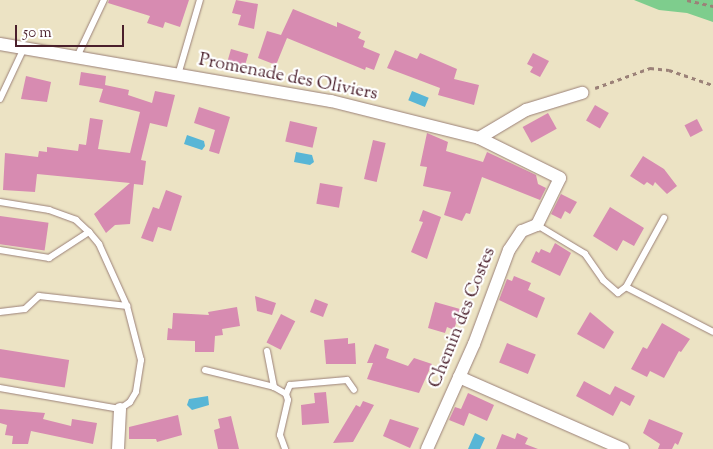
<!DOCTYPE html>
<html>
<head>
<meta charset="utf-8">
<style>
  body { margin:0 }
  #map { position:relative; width:713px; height:449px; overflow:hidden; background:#ece3c4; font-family:"Sorts Mill Goudy",serif }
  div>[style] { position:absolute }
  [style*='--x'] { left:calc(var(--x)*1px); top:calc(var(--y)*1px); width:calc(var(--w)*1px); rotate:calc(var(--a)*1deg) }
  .green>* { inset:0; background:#7ecd8d }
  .water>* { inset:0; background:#58b6d6; transform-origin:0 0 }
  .building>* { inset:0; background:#d78bb1; transform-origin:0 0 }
  .path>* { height:2.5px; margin-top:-1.25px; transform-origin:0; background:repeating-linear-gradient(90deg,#9b8178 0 4px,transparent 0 8px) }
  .roads { filter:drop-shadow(0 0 1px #9b8178) drop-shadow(0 0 1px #9b8178) }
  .service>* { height:6px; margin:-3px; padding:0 3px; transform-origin:3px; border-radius:3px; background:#fff }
  .minor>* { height:12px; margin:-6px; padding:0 6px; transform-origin:6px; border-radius:6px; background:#fff }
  span { translate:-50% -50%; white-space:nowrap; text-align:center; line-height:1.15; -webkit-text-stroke:4.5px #fff; paint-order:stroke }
  .street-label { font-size:18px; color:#4a1f2b }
  .scale { position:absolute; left:15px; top:25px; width:109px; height:22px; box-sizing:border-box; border:2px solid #4a1f2b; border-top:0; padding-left:6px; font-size:15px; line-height:18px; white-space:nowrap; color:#4a1f2b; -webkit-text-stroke:4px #fff; paint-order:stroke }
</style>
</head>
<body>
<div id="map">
  <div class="green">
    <div style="clip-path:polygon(634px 0,713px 0,713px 22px,687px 13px,659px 10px)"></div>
  </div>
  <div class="water">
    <div style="left:412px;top:91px;width:18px;height:10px;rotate:22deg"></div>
    <div style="clip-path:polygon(187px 135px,204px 141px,205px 146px,202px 150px,184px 144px)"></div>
    <div style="clip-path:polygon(296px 152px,312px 155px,314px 162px,310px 165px,294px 162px)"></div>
    <div style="clip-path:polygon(208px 396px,209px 405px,192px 410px,187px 405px,189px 399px)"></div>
    <div style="clip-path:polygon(475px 433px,485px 438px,480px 449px,468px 449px)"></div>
  </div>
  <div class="building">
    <div style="clip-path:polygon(109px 0,189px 0,180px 27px,165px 22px,163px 28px,147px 23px,150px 16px,108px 3px)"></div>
    <div style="clip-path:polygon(236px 0,258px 4px,254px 29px,238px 25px,241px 15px,232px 13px)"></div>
    <div style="clip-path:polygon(293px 9px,337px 27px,337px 22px,361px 32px,358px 38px,365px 41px,363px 47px,380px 54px,374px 70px,366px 67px,365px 70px,287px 38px,276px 65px,258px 58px,267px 31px,281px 35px)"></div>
    <div style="left:231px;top:49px;width:18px;height:13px;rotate:16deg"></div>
    <div style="clip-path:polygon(395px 50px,417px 59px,420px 53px,457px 69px,454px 79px,479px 85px,474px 105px,438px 95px,440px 88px,387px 68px)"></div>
    <div style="clip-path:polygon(533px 53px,549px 61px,540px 77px,530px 72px,533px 67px,527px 64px)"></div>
    <div style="clip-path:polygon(81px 72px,106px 76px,105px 85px,129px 90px,128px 95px,152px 103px,155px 91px,175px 95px,167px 127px,150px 123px,141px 160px,146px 161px,143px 185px,134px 184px,130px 224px,115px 225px,106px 233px,94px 214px,130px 183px,37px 174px,35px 192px,3px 190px,5px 153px,38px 157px,39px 151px,47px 152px,47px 147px,78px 151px,79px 144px,86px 145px,90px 118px,103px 120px,98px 149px,130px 153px,140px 112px,99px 102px,103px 89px,79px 85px)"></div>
    <div style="clip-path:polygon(26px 76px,51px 82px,47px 102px,21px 99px)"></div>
    <div style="left:595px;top:105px;width:16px;height:18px;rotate:30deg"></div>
    <div style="clip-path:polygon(199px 107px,230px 117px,219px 154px,209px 151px,215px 130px,194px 123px)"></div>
    <div style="left:548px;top:113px;width:18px;height:29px;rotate:61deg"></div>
    <div style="left:697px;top:119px;width:13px;height:14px;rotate:63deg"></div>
    <div style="left:290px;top:121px;width:28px;height:21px;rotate:13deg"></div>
    <div style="clip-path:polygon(427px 133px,448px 142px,446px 151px,483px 162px,487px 152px,536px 175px,538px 184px,546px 188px,540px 200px,482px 177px,470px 214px,466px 213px,462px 221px,444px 215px,451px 192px,423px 186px,427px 167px,420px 166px)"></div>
    <div style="left:373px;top:140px;width:13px;height:40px;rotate:13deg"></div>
    <div style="clip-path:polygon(643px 156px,664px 169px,677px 186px,667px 194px,655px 182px,653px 186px,647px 182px,644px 185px,630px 176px)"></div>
    <div style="left:320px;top:183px;width:23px;height:21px;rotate:10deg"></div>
    <div style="clip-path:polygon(166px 190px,182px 196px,171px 231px,158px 227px,153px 242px,141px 238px,153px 207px,159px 209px)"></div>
    <div style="clip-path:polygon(561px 194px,577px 202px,570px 214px,565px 211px,561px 219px,551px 214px)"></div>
    <div style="clip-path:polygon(610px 207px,644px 228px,634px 246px,623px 240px,617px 251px,593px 236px)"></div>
    <div style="clip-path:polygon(423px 210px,441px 217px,427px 259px,411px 252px,423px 222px,419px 221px)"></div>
    <div style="left:0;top:216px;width:49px;height:28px;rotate:8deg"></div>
    <div style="clip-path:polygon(555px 243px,571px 253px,560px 276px,531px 262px,536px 251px,539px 253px,541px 249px,550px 253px)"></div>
    <div style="clip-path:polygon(514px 276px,531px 283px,528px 290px,545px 298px,537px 318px,499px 300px,507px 279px,512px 281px)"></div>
    <div style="clip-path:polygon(255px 296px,276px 303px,272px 315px,257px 311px)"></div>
    <div style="left:315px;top:299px;width:14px;height:14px;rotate:21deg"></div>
    <div style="clip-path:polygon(435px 302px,460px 309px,454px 330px,447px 327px,445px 333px,428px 328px)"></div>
    <div style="clip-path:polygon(237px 307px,240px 326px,222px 329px,223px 335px,215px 336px,214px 352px,195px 352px,195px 341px,167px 340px,168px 328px,172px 329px,173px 313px,209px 315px,208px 312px)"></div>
    <div style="clip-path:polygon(590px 312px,614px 332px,604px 349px,577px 334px)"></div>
    <div style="left:281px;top:314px;width:16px;height:32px;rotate:27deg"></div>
    <div style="clip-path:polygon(662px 323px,690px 339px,681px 352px,679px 351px,664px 378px,650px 371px,647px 377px,631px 369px,643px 347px,647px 349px)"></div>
    <div style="clip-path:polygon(348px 338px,348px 344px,355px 343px,356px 364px,326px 364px,324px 340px)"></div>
    <div style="left:507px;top:343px;width:31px;height:21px;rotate:22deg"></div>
    <div style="clip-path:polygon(375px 344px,389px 349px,386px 358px,408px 366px,414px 358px,432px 364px,419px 393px,367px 379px,373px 363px,367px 363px)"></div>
    <div style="left:0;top:349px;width:70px;height:28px;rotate:9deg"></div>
    <div style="clip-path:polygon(584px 381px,610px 395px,615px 386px,635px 396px,630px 406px,621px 401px,613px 416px,576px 396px)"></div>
    <div style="clip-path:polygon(326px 392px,329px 423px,302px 425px,301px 405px,315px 403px,314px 393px)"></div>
    <div style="clip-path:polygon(468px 393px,494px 405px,487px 421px,469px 413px,464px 426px,449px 420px,455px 407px,461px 409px)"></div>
    <div style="clip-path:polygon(363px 401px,374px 405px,353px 442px,333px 443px,356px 405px,360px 407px)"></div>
    <div style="clip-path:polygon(0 409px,45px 413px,43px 419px,71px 426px,72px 419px,97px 423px,93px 444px,31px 431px,28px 444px,12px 444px,13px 436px,5px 435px,7px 425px,0 423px)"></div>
    <div style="clip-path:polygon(178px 415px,182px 435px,157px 442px,156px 439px,129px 439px,129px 427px)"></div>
    <div style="clip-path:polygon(231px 416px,239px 449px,218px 449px,214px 430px,220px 428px,218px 419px)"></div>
    <div style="clip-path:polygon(390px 419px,419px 428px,410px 448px,383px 436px)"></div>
    <div style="clip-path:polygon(649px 419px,683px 433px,678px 445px,675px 443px,672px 449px,658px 449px,660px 444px,643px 433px)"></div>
    <div style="clip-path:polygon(517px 433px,528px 438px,525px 444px,538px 449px,496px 449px,502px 434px,515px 439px)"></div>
  </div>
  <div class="path">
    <div style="--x:687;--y:0;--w:27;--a:13"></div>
    <div style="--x:595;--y:88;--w:59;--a:-20"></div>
    <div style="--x:650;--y:68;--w:19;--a:6"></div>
    <div style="--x:669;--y:70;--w:46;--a:18.8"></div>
  </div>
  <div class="roads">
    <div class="service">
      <div style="--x:77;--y:57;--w:63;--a:-64.7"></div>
      <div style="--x:178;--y:75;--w:78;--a:-73.7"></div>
      <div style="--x:0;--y:99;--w:56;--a:-64.8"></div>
      <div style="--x:0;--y:202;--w:50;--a:9.3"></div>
      <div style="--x:49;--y:210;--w:29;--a:20"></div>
      <div style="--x:76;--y:220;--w:18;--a:43"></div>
      <div style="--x:89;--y:232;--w:16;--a:50"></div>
      <div style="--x:99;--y:244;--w:68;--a:65.7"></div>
      <div style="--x:127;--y:306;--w:56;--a:75.5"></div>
      <div style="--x:141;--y:360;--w:32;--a:99"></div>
      <div style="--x:136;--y:392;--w:12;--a:121"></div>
      <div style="--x:130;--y:402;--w:12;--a:145"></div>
      <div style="--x:120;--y:409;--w:122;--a:-170.1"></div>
      <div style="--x:537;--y:225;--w:56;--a:31.1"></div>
      <div style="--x:585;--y:254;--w:32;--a:55"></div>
      <div style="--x:603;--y:280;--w:20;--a:41"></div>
      <div style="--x:618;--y:293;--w:10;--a:-37"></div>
      <div style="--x:626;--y:287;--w:79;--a:-61.2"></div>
      <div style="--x:0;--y:250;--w:50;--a:9.3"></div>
      <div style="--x:49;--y:258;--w:48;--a:-33"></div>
      <div style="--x:626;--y:287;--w:98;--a:27.3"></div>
      <div style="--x:0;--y:312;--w:25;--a:-7"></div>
      <div style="--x:25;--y:309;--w:19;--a:-43"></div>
      <div style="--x:39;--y:296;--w:89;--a:6.5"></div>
      <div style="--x:267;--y:351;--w:37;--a:79"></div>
      <div style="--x:205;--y:370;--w:71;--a:13.8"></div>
      <div style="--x:274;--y:387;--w:14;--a:30"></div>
      <div style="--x:286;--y:394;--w:6;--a:72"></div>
      <div style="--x:288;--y:400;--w:36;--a:103"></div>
      <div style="--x:280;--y:435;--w:15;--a:70"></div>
      <div style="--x:286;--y:394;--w:10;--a:-66"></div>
      <div style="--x:290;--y:385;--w:57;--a:-5"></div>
      <div style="--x:347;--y:380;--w:12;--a:55"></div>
    </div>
    <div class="minor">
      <div style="--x:0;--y:44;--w:336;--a:9.8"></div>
      <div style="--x:331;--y:101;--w:153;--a:14"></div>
      <div style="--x:459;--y:377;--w:179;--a:23.7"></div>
      <div style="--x:118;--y:449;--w:40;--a:-87.1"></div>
      <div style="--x:427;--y:449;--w:115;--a:-65.9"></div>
      <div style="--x:474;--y:344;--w:100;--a:-69.6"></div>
      <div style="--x:509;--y:250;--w:23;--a:-56"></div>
      <div style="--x:522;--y:231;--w:16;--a:-22"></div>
      <div style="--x:537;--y:225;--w:52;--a:-63.9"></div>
      <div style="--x:560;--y:178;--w:90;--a:-153.7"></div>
      <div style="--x:479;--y:138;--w:55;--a:-30.8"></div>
      <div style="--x:526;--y:110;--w:59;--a:-16.9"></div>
    </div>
  </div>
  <div class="street-label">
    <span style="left:288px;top:78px;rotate:11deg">Promenade des Oliviers</span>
    <span style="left:463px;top:318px;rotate:-68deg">Chemin des Costes</span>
  </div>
  <div class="scale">50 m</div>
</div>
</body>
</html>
